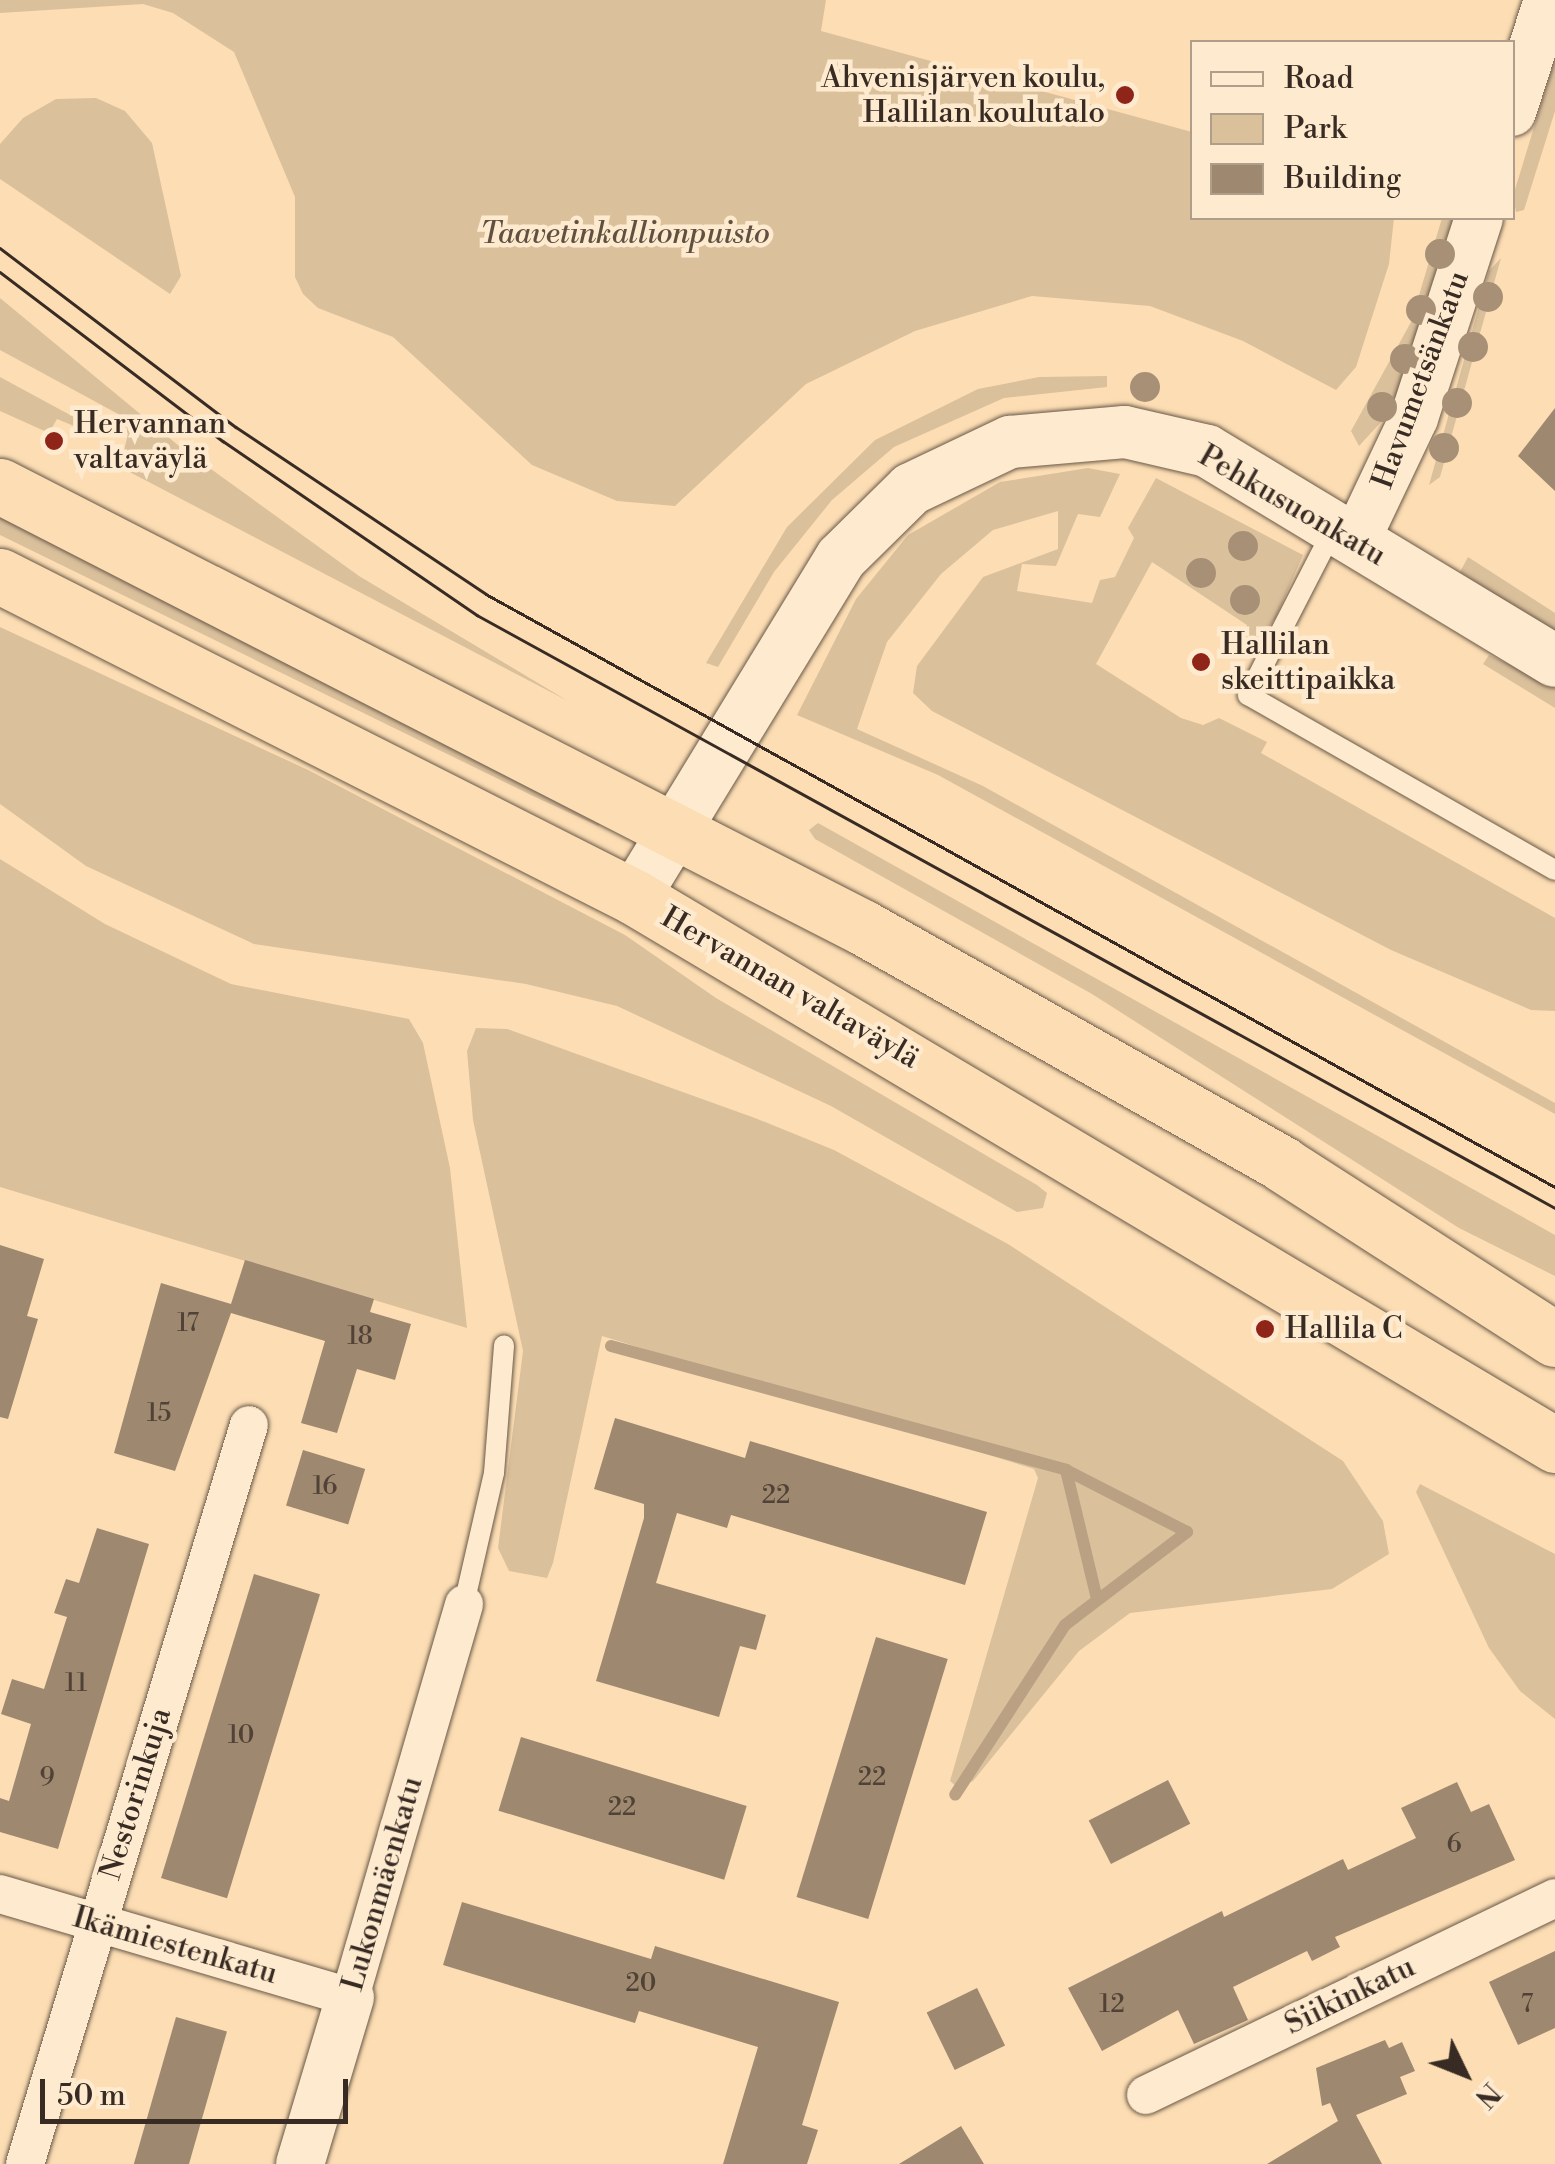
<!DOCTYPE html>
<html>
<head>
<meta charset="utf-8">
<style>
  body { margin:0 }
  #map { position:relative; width:1555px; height:2164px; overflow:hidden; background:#fddeb4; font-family:"Libre Bodoni",serif }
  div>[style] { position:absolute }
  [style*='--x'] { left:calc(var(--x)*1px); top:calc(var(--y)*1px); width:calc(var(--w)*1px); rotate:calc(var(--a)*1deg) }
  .green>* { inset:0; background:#dbc09c }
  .stream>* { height:12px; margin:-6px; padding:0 6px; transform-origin:6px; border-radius:6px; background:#baa183 }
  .building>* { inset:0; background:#9e886f; transform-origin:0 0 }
  .roads { filter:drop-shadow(0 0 2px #685848) drop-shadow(0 0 2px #685848) }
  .service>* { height:20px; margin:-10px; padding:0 10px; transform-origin:10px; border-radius:10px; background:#feeace }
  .minor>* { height:38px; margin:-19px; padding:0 19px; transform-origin:19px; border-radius:19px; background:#feeace }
  .tertiary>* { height:48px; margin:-24px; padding:0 24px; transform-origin:24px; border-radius:24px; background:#feeace }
  .secondary>* { height:52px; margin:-26px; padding:0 26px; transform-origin:26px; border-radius:26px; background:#feeace }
  .trunk>* { height:55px; margin:-27.5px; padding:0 27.5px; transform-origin:27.5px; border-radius:27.5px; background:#fddeb4 }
  .tram>* { height:2.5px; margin:-1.25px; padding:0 1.25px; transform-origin:1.25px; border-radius:1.25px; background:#372b24 }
  .trees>* { width:30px; height:30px; margin:-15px; border-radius:50%; background:#a79075 }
  .dots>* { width:28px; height:28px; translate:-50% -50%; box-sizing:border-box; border:5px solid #feeace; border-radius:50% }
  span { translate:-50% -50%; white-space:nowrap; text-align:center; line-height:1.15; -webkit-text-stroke:9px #feeace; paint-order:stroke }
  .number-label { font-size:25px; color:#514237 }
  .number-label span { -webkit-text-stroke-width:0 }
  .poi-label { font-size:30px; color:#372b24 }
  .right { translate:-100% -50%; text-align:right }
  .left { translate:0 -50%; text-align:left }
  .park-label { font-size:30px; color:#605042; font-style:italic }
  .street-label { font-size:30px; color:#372b24 }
  .legend { position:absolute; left:1190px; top:40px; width:325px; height:180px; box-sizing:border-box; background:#feeace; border:2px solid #ae9e8a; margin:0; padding:12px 18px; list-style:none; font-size:30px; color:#372b24 }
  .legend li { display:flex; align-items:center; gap:20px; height:50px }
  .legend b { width:50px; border:2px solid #ae9e8a }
  .north { position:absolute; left:1415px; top:2024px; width:100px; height:100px; -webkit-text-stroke:8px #feeace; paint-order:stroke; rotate:133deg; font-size:28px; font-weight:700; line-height:40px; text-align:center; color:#372b24 }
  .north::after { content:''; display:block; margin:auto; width:35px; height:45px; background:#372b24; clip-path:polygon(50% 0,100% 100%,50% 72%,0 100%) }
  .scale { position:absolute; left:40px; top:2079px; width:308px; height:45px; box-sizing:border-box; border:5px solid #372b24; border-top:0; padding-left:12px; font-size:30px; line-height:35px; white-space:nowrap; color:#372b24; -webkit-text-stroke:8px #feeace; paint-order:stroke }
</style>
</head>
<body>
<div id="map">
  <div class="green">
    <div style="clip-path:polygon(0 0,826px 0,821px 31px,1192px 132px,1192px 218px,1394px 218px,1389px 264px,1356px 367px,1336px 390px,1243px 341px,1150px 306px,1032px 296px,915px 331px,806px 384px,675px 506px,617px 501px,532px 465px,393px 337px,318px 308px,303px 294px,295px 277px,295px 197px,234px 52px,173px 13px,143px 4px,0 13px)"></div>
    <div style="clip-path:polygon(1555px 59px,1555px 111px,1524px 210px,1516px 212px,1513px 196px)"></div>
    <div style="clip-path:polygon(96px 98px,125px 111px,152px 143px,181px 276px,170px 294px,0 179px,0 144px,23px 118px,56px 99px)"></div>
    <div style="clip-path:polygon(1442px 218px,1458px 218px,1393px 409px,1359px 446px,1351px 431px,1411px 322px)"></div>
    <div style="clip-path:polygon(1501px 258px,1440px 477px,1429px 485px,1489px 271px)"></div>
    <div style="clip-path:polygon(0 298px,179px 446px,359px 576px,568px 701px,120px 467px,128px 434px,120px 415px,0 350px)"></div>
    <div style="clip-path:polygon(1107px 376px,1107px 387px,1004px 398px,894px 447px,832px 500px,774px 572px,718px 667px,706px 663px,787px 527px,875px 440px,978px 389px,1039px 377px)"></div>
    <div style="clip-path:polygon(0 377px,85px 423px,91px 433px,57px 419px,49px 433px,0 411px)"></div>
    <div style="clip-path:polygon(1088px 468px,1120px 474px,1100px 517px,1078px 514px,1056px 566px,1022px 564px,1017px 591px,1092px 603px,1100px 580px,1115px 577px,1134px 538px,1128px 528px,1156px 478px,1303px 555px,1276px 617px,1249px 654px,1242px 646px,1247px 625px,1152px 562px,1096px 664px,1181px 718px,1203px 725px,1219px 718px,1267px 742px,1261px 753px,1555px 918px,1555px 1011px,1531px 1010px,1391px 950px,932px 711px,913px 693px,917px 666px,983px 577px,1058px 549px,1058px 511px,993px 530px,941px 574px,887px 642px,857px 729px,983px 786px,1555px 1103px,1555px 1114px,938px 775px,797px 715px,856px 599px,908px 535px,1000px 482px)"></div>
    <div style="clip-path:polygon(0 504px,605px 821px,598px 826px,533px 796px,0 535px)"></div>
    <div style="clip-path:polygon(1468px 557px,1555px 613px,1555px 632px,1460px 572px)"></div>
    <div style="clip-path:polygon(0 627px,308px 770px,625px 935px,716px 998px,1037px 1185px,1047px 1193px,1043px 1208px,1017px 1212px,831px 1106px,617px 1006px,526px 984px,254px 944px,86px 866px,0 804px)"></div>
    <div style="clip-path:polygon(1489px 655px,1555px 686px,1555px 708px,1483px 664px)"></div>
    <div style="clip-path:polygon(818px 823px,1555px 1235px,1555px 1276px,1459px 1228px,1092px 994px,815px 839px,809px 830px)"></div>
    <div style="clip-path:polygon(0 859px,105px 924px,231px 984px,409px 1019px,423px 1043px,450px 1168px,467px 1328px,0 1187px)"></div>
    <div style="clip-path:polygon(476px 1028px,507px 1029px,755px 1118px,834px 1150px,1008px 1244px,1343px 1461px,1383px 1521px,1389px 1554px,1332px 1589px,1130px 1613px,1079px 1651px,973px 1781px,957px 1787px,950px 1781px,1038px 1478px,1034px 1469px,602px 1336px,553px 1563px,547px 1578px,509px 1571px,498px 1548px,523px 1351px,473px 1120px,467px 1051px)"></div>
    <div style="clip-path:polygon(1420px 1484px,1555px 1554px,1555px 1719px,1520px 1691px,1489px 1648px,1416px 1492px)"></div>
  </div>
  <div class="stream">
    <div style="--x:611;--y:1346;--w:472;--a:15.2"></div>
    <div style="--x:1066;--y:1470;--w:136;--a:27.1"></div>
    <div style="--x:1187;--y:1532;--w:153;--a:142.7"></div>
    <div style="--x:1065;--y:1625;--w:202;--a:122.9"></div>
    <div style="--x:1066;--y:1470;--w:129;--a:76.5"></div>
  </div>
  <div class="building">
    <div style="clip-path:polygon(1555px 408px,1555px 491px,1518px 456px)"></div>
    <div style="clip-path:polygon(0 1245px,44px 1259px,27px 1316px,38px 1319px,8px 1419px,0 1417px)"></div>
    <div style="clip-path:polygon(245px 1260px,374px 1299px,370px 1312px,411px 1324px,395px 1380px,357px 1369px,337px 1433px,301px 1423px,325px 1341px,231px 1313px,175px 1471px,114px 1453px,161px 1283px,231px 1304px)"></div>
    <div style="clip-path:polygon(615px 1418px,745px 1458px,750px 1441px,987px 1512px,965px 1585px,731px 1515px,727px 1528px,677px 1513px,656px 1583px,766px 1615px,756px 1650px,740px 1646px,719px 1717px,596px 1681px,644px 1518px,644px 1504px,594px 1489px)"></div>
    <div style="left:303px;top:1450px;width:65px;height:58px;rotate:17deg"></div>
    <div style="clip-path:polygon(97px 1528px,149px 1544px,58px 1849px,0 1832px,0 1798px,9px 1801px,31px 1724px,1px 1714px,12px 1679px,44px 1689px,67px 1617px,54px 1613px,66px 1579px,79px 1583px)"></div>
    <div style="left:254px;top:1574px;width:69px;height:318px;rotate:17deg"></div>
    <div style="left:876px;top:1637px;width:75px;height:272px;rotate:17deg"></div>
    <div style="left:521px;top:1737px;width:236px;height:77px;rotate:17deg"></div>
    <div style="left:1168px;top:1780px;width:49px;height:89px;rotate:63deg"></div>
    <div style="clip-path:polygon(1457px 1782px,1471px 1812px,1489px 1804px,1515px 1860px,1335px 1937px,1340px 1947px,1312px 1961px,1307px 1951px,1233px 1987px,1248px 2020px,1194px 2044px,1178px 2010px,1102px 2051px,1068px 1988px,1222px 1911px,1224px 1917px,1343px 1859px,1348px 1870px,1416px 1838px,1401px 1808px)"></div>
    <div style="clip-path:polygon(462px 1902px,651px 1959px,655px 1946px,839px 2002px,802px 2125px,818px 2130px,807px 2164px,723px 2164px,758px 2047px,639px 2011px,635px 2023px,443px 1965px)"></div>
    <div style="clip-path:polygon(1555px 1951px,1555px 2028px,1518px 2045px,1489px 1982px)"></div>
    <div style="left:977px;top:1988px;width:64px;height:56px;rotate:64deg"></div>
    <div style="left:176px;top:2017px;width:53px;height:153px;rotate:16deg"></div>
    <div style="clip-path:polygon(1385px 2040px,1389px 2048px,1402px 2042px,1415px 2071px,1400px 2077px,1407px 2094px,1356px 2115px,1382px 2164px,1267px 2164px,1338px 2121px,1330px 2103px,1322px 2106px,1316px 2068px)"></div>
    <div style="clip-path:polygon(961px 2126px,984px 2164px,899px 2164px)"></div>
  </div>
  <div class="roads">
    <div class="service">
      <div style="--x:1334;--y:528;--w:188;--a:117.2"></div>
      <div style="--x:1248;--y:695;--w:353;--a:29.7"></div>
      <div style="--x:464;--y:1604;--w:134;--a:-77.1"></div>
      <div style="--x:494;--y:1473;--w:128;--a:-85.5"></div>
    </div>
    <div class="minor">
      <div style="--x:0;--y:1894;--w:365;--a:16.4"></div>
      <div style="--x:350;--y:1997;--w:409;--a:-73.8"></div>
      <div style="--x:1146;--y:2095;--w:454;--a:-25.7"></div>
      <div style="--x:25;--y:2164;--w:772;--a:-73.14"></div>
    </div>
    <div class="tertiary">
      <div style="--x:1512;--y:112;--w:118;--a:-72.2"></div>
      <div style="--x:1356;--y:540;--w:135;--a:-64.6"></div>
      <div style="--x:1414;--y:418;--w:210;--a:-72"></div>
      <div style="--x:300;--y:2164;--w:174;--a:-73.3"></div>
    </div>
    <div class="secondary">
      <div style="--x:634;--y:897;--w:397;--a:-58.6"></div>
      <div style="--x:841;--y:558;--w:98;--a:-44.6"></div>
      <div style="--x:911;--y:489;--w:110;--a:-25.4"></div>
      <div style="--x:1010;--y:442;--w:115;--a:-5"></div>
      <div style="--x:1125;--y:432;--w:84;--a:13"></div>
      <div style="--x:1207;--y:451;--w:406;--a:31.1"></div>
    </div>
    <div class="trunk">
      <div style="--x:0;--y:486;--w:970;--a:27.09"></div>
      <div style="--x:864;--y:928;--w:480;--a:29.4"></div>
      <div style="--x:1282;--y:1164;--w:324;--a:32.7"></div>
      <div style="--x:0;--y:576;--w:711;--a:26.85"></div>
      <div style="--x:634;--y:897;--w:1072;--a:30.75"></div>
    </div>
  </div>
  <div class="tram">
    <div style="--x:0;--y:248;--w:296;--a:37.2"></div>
    <div style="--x:236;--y:427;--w:301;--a:33.7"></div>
    <div style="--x:486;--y:594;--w:1222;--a:29.02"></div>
    <div style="--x:0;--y:272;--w:280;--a:37.2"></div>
    <div style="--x:223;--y:441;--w:308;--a:34.4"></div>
    <div style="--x:477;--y:615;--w:1230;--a:28.81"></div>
  </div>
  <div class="trees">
    <div style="left:1440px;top:254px"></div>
    <div style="left:1488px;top:297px"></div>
    <div style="left:1421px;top:310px"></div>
    <div style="left:1473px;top:347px"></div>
    <div style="left:1405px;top:359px"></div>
    <div style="left:1145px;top:387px"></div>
    <div style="left:1457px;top:403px"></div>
    <div style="left:1382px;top:407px"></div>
    <div style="left:1444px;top:448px"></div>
    <div style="left:1243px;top:546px"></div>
    <div style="left:1201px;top:573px"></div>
    <div style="left:1245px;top:600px"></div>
  </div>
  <div class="dots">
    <div style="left:1125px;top:95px;background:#8f2418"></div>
    <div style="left:54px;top:441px;background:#8f2418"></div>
    <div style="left:1201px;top:662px;background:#8f2418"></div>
    <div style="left:1265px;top:1329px;background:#8f2418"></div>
  </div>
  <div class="number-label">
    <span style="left:188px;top:1324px">17</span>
    <span style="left:360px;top:1337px">18</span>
    <span style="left:159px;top:1414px">15</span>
    <span style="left:325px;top:1487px">16</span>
    <span style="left:776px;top:1496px">22</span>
    <span style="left:76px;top:1684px">11</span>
    <span style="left:241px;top:1736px">10</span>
    <span style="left:47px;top:1778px">9</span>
    <span style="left:872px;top:1778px">22</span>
    <span style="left:622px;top:1808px">22</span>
    <span style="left:1454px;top:1845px">6</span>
    <span style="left:641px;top:1984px">20</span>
    <span style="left:1112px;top:2005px">12</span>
    <span style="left:1527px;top:2005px">7</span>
  </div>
  <div class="poi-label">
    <span class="right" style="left:1105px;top:95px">Ahvenisjärven koulu,<br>Hallilan koulutalo</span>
    <span class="left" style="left:74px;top:441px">Hervannan<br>valtaväylä</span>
    <span class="left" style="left:1221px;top:662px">Hallilan<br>skeittipaikka</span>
    <span class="left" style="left:1285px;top:1329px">Hallila C</span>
  </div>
  <div class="park-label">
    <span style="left:625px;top:234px">Taavetinkallionpuisto</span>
  </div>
  <div class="street-label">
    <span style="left:1421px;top:380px;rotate:-70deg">Havumetsänkatu</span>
    <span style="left:1292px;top:506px;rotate:30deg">Pehkusuonkatu</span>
    <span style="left:790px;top:988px;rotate:30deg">Hervannan valtaväylä</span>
    <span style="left:136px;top:1794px;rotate:-73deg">Nestorinkuja</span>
    <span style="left:383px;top:1884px;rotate:-74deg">Lukonmäenkatu</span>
    <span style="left:175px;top:1946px;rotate:16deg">Ikämiestenkatu</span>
    <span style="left:1350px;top:1996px;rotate:-26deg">Siikinkatu</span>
  </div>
  <ul class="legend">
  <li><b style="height:12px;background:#feeace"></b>Road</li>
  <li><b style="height:28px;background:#dbc09c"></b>Park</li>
  <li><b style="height:28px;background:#9e886f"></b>Building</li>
  </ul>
  <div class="north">N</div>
  <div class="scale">50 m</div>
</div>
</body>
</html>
